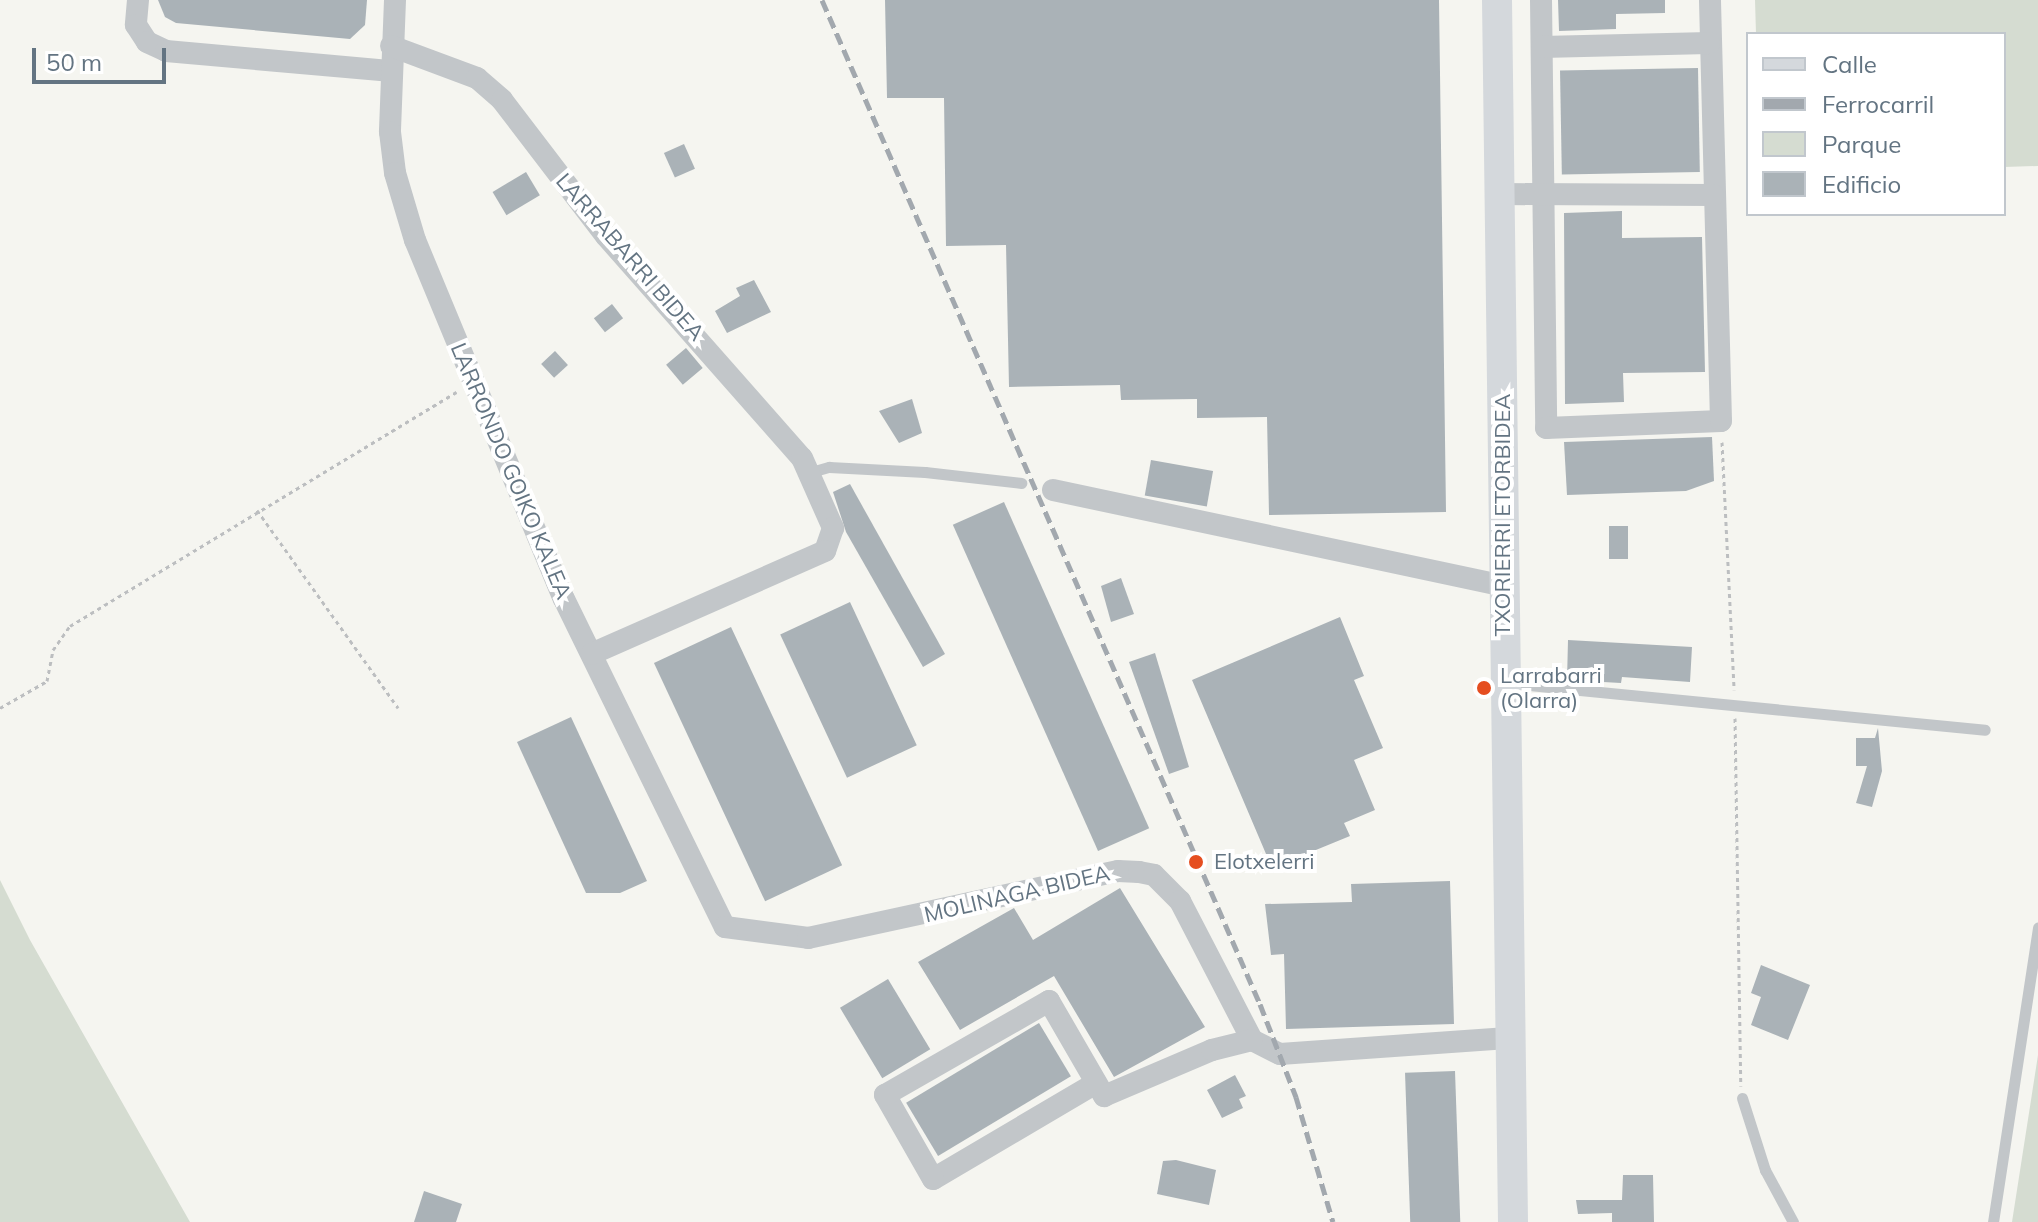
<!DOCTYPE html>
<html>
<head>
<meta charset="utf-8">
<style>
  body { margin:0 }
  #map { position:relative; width:2038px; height:1222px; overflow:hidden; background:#f5f5f0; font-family:Mulish,sans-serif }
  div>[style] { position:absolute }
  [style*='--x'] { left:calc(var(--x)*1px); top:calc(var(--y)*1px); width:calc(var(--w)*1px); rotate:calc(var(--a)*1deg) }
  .green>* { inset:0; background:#d5dcd1 }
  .building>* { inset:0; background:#aab2b7; transform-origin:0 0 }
  .path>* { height:3px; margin-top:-1.5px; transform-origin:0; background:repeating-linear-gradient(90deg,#bcbec0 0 4px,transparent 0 8px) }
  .lane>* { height:11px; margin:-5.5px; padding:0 5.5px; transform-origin:5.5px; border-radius:5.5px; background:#c2c6c9 }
  .street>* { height:22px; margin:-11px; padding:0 11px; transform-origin:11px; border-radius:11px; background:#c2c6c9 }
  .secondary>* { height:30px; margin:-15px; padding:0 15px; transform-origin:15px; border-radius:15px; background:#d4d8dc }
  .rail>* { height:5px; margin-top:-2.5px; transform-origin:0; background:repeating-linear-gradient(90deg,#a2a8ae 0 12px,transparent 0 18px) }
  .dots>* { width:22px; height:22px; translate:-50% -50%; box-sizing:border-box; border:4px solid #fff; border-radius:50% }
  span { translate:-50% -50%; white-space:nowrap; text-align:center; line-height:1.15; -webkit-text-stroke:8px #fff; paint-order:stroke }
  .street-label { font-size:22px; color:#637482 }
  .poi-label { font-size:22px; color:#637482 }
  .left { translate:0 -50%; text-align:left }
  .legend { position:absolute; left:1746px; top:32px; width:260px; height:184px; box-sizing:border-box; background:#fff; border:2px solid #c1c7cd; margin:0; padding:10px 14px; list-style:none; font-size:24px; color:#637482 }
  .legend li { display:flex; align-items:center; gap:16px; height:40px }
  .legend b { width:40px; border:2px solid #c1c7cd }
  .scale { position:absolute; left:32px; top:48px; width:134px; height:36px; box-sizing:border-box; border:4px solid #637482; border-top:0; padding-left:10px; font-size:24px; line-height:28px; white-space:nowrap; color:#637482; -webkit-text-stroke:6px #fff; paint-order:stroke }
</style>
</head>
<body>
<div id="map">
  <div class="green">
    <div style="clip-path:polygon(1755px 0,2038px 0,2038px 166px,2004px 167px,2004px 34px,1756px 34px)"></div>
    <div style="clip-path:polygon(0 880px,30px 940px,190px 1222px,0 1222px)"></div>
    <div style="clip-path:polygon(2038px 1055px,2038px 1222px,2012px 1222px)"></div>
  </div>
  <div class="building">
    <div style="clip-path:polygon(158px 0,367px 0,365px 25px,350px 39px,176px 23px,165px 17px)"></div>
    <div style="clip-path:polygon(885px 0,1439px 0,1446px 512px,1269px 515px,1267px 417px,1197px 418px,1197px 399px,1121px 400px,1120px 385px,1009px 387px,1006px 245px,946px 246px,944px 98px,887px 98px)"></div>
    <div style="clip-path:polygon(1558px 0,1665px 0,1665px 13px,1616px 14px,1616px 29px,1559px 31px)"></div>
    <div style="left:1698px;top:68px;width:104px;height:138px;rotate:89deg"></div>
    <div style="left:684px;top:144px;width:27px;height:22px;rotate:66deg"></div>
    <div style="left:526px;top:172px;width:27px;height:39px;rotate:59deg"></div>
    <div style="clip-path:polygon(1622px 211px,1622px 238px,1702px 237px,1705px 372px,1623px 373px,1624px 402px,1565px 404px,1564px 213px)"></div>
    <div style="clip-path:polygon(754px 280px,771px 312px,727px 333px,715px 311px,740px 296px,736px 288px)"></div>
    <div style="left:612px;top:304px;width:18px;height:23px;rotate:52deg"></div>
    <div style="left:686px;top:348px;width:26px;height:26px;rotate:50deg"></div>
    <div style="left:555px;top:351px;width:19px;height:19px;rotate:47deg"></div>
    <div style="clip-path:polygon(912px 399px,922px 433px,899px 443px,879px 411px)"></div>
    <div style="clip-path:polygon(1712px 437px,1714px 481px,1686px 491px,1567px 495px,1564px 442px)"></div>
    <div style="left:1151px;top:460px;width:63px;height:36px;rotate:10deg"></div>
    <div style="clip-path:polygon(850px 484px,945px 654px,923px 667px,846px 532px,833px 492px)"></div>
    <div style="left:1004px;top:502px;width:357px;height:56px;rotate:66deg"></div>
    <div style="left:1609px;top:526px;width:19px;height:33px"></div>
    <div style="clip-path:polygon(1121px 578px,1134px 614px,1111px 622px,1101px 586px)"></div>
    <div style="left:850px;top:602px;width:158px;height:77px;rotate:65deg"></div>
    <div style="clip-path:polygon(1340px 617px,1364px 676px,1354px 680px,1383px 748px,1354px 760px,1375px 810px,1344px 823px,1350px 836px,1272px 868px,1192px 680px)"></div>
    <div style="left:731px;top:627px;width:263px;height:85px;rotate:65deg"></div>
    <div style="clip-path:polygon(1568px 640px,1692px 647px,1690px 682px,1622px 677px,1621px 683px,1567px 680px)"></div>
    <div style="clip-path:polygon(1155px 653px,1189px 767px,1169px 774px,1129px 662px)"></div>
    <div style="clip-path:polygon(571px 717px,647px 881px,620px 893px,586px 893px,517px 742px)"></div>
    <div style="clip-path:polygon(1878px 728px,1882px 771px,1872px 807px,1856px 803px,1867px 766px,1856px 766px,1856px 738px,1875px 738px)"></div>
    <div style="clip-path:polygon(1450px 881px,1454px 1024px,1286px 1029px,1284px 954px,1271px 955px,1265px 904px,1352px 902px,1351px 884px)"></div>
    <div style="clip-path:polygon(1120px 888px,1205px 1027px,1114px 1077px,1054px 976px,960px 1030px,918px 962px,1014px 908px,1033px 940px)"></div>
    <div style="clip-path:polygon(1761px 965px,1810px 985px,1788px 1040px,1751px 1025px,1761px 997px,1751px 993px)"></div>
    <div style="left:888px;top:979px;width:82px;height:56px;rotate:59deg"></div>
    <div style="left:1039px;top:1023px;width:62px;height:155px;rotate:59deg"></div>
    <div style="left:1455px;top:1071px;width:151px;height:50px;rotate:88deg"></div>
    <div style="clip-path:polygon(1235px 1075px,1246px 1096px,1239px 1099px,1243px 1108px,1222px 1118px,1207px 1090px)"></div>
    <div style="clip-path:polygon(1176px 1160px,1216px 1170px,1209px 1205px,1157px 1194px,1163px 1161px)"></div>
    <div style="clip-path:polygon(1623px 1175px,1653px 1175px,1654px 1222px,1612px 1222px,1612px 1213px,1578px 1214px,1576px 1200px,1622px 1200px)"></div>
    <div style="clip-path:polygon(424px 1191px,462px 1204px,456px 1222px,414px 1222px)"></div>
  </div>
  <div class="path">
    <div style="--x:1722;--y:442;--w:248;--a:87.2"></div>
    <div style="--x:257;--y:510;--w:243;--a:54.5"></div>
    <div style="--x:0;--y:708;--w:54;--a:-29.9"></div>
    <div style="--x:47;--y:681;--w:32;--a:-79"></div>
    <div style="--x:53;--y:650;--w:29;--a:-55"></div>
    <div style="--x:70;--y:626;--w:452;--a:-31.2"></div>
    <div style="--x:1735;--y:718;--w:368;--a:89.1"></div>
  </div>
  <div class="lane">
    <div style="--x:811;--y:472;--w:19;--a:-16"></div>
    <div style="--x:829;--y:467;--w:96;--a:3"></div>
    <div style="--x:925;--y:472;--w:97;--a:6.5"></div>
    <div style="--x:1508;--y:683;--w:479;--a:5.6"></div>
    <div style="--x:1742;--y:1098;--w:76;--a:72.3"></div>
    <div style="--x:1765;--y:1170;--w:59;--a:61.7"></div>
    <div style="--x:1993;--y:1222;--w:298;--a:-81.3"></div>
  </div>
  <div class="street">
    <div style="--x:138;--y:0;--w:25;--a:95"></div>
    <div style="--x:136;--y:25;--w:20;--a:57"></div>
    <div style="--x:147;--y:42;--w:21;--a:25"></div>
    <div style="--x:166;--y:51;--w:224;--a:5.1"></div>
    <div style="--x:395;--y:0;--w:132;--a:92.2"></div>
    <div style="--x:390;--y:132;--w:41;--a:83"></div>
    <div style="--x:395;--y:173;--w:70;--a:73.4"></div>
    <div style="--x:415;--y:240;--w:389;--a:67.5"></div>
    <div style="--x:564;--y:599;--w:365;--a:63.9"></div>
    <div style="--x:725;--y:927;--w:84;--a:7.5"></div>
    <div style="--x:808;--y:938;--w:317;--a:-12.2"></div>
    <div style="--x:1118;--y:871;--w:21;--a:3"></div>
    <div style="--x:1139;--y:872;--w:15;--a:11"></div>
    <div style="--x:1154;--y:875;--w:37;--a:45"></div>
    <div style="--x:1180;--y:901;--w:157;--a:62.6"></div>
    <div style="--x:1252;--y:1040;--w:31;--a:27"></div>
    <div style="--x:1280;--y:1054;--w:232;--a:-4"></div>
    <div style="--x:1541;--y:0;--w:428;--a:89.3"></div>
    <div style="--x:1546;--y:428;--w:175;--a:-2.3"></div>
    <div style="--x:1721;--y:421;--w:421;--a:-91.5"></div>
    <div style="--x:391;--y:46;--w:92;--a:20.4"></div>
    <div style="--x:477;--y:78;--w:33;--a:41"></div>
    <div style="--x:502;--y:100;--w:171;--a:52.6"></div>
    <div style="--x:606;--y:236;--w:296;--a:48.6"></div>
    <div style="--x:802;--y:458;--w:77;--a:66.1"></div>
    <div style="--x:833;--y:528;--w:24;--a:109"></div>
    <div style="--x:825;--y:551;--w:255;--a:156.2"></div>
    <div style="--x:1542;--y:47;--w:167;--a:-1.4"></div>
    <div style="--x:1501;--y:194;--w:212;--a:0.3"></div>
    <div style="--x:1053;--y:490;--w:458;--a:12"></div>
    <div style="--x:1096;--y:1083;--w:189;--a:149.5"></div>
    <div style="--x:933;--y:1179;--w:97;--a:-119.7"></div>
    <div style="--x:885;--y:1095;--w:189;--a:-29.8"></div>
    <div style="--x:1049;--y:1001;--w:110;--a:59.9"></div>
    <div style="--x:1104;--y:1096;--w:117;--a:-23.1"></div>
    <div style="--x:1212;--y:1050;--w:41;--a:-14"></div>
  </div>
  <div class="secondary">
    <div style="--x:1497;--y:0;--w:1222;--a:89.25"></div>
  </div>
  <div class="rail">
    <div style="--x:822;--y:0;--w:1095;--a:66.43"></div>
    <div style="--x:1260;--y:1004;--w:100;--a:68.8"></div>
    <div style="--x:1296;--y:1097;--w:130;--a:73.5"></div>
  </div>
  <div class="dots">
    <div style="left:1484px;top:688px;background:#e54e20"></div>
    <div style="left:1196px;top:862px;background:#e54e20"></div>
  </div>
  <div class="street-label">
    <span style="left:630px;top:257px;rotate:49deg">LARRABARRI BIDEA</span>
    <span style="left:511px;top:471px;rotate:67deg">LARRONDO GOIKO KALEA</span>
    <span style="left:1503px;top:515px;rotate:-90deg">TXORIERRI ETORBIDEA</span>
    <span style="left:1017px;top:894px;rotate:-13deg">MOLINAGA BIDEA</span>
  </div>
  <div class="poi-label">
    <span class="left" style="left:1500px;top:688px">Larrabarri<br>(Olarra)</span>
    <span class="left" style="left:1214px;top:862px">Elotxelerri</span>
  </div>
  <ul class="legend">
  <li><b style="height:10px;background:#d4d8dc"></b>Calle</li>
  <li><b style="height:10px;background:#a2a8ae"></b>Ferrocarril</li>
  <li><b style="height:22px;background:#d5dcd1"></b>Parque</li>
  <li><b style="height:22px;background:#aab2b7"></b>Edificio</li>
  </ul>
  <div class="scale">50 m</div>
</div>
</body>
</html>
